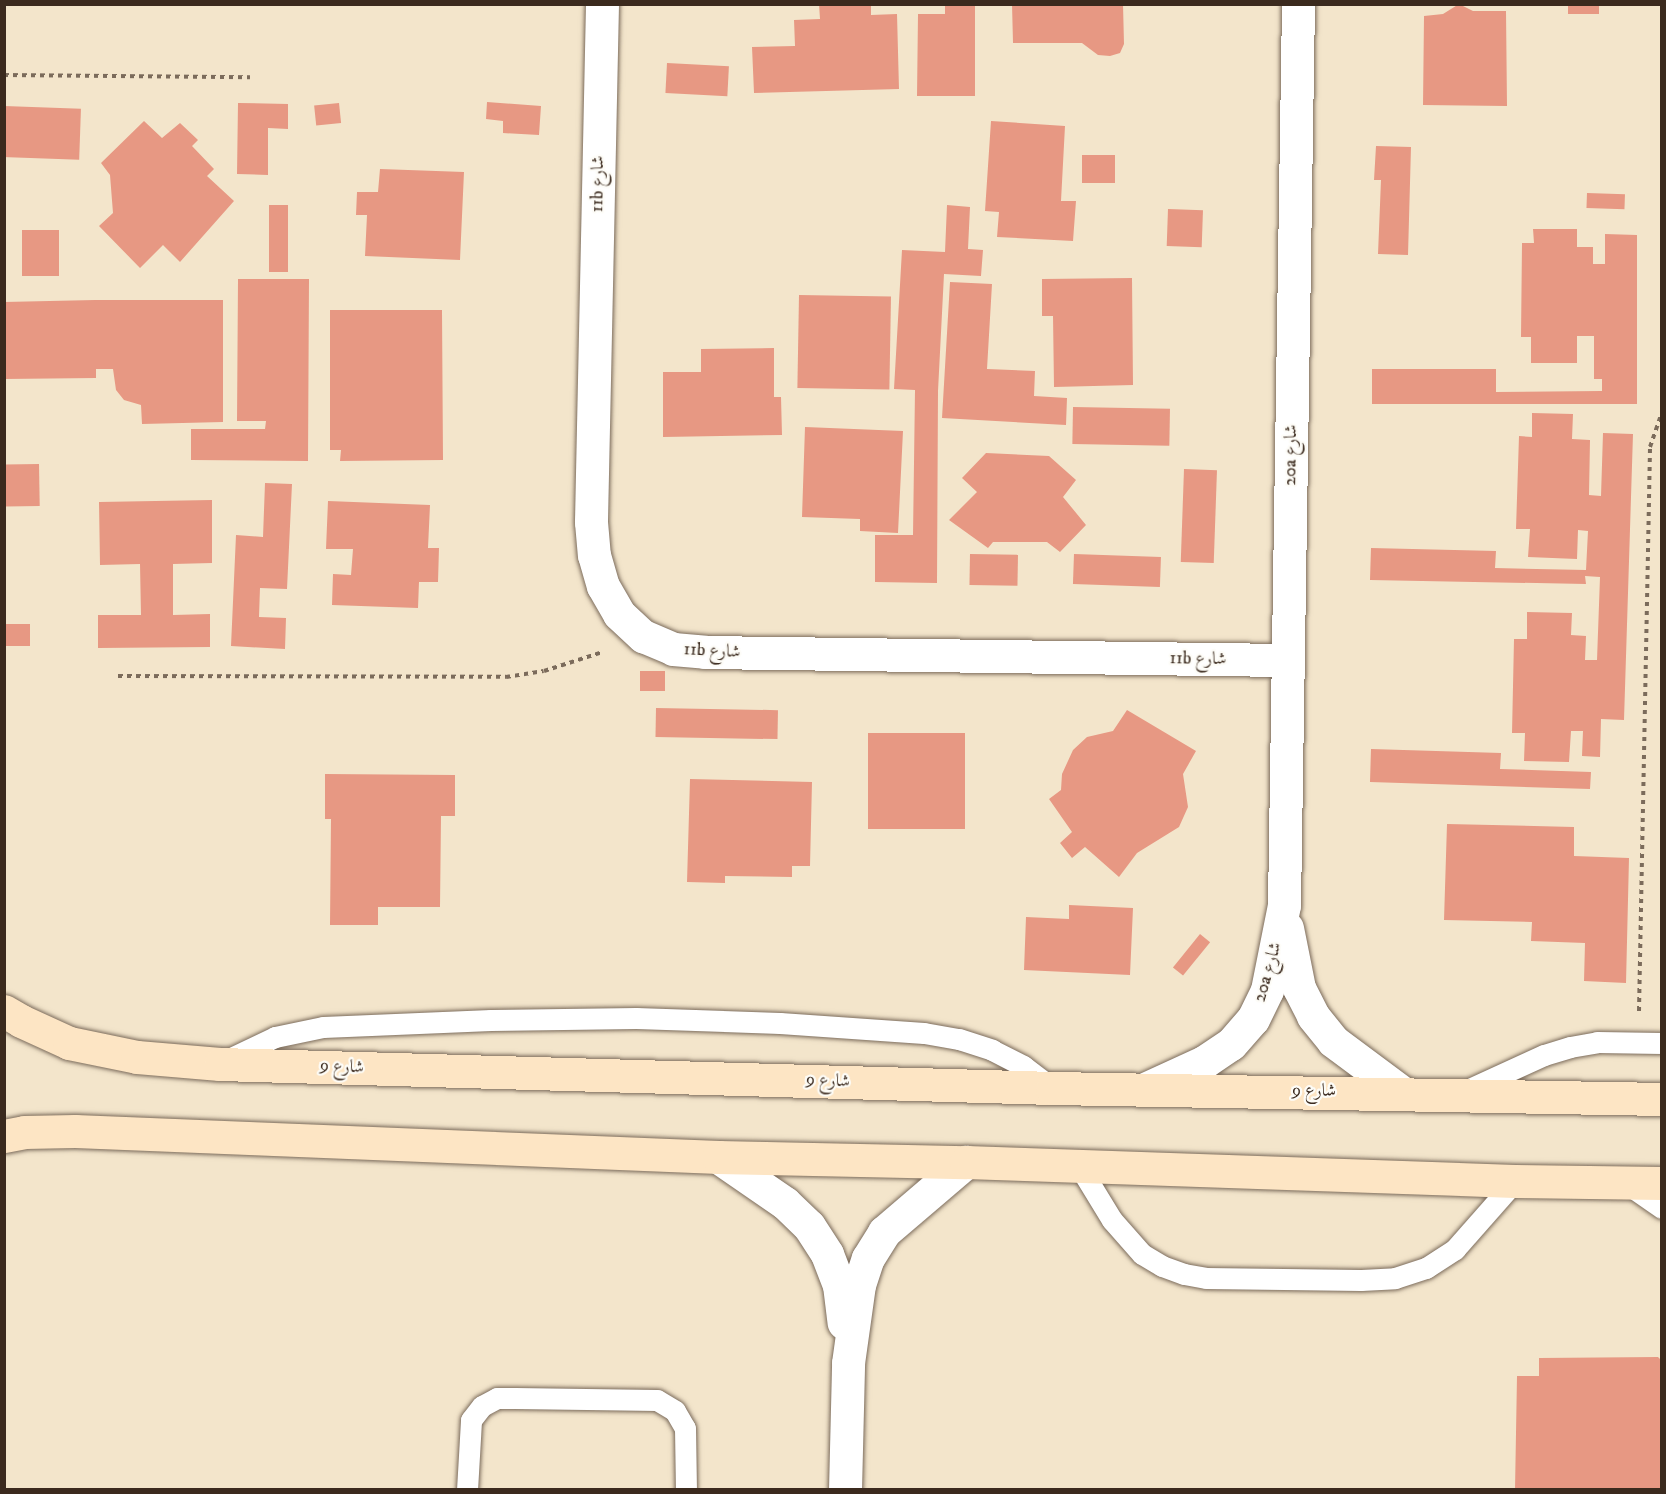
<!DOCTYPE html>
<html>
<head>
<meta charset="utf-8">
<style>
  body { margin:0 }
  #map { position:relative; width:1666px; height:1494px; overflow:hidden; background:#f3e5cb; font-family:"IM FELL DW Pica",Amiri,serif }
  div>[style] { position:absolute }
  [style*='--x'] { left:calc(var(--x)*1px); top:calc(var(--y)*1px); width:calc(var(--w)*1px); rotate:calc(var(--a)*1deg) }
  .building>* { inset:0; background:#e79883; transform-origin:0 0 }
  .path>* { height:4px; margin-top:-2px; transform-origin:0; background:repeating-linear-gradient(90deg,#7b6b5b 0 4.5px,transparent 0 9px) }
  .roads { filter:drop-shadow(0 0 2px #7b6b5b) drop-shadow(0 0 2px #7b6b5b) }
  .lane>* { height:21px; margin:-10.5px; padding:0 10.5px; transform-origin:10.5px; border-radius:10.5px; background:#fff }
  .street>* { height:33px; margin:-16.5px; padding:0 16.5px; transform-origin:16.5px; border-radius:16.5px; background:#fff }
  .secondary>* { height:33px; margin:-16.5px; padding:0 16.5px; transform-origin:16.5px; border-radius:16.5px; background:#fde5c4 }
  span { translate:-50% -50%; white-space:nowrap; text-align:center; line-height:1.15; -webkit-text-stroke:4.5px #fdfcf7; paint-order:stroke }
  .street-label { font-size:18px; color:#3b2a1e }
  .frame { position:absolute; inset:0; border:6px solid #3b2a1e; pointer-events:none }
</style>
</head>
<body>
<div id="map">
  <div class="building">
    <div style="clip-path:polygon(819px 4px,871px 4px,871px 15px,897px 14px,899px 89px,754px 93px,752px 47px,795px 46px,794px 20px,820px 19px)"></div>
    <div style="clip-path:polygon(945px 4px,975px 4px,975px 96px,917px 96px,918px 14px,945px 14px)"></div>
    <div style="clip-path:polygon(1012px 4px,1123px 4px,1124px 44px,1120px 53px,1110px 56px,1098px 55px,1082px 43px,1013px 43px)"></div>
    <div style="clip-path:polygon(1459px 4px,1473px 11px,1506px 11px,1507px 106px,1423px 105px,1424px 16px,1443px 14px)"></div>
    <div style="left:1568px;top:4px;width:31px;height:10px"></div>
    <div style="left:667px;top:63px;width:62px;height:30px;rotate:3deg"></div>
    <div style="clip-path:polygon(487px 102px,541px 106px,539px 135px,503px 133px,503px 121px,486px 119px)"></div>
    <div style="clip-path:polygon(238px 103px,288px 104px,288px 129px,268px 128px,268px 175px,237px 174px)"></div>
    <div style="left:339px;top:103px;width:20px;height:25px;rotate:84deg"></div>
    <div style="left:4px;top:106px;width:77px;height:51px;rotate:2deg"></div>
    <div style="clip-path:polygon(144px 121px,162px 138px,180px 123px,198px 140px,192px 146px,214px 169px,207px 176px,234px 201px,180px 262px,163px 245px,140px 268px,99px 226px,113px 213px,110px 175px,101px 163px)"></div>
    <div style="clip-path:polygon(991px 121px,1065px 126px,1061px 201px,1076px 201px,1073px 241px,997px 237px,999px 212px,985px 211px)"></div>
    <div style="clip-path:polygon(1376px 146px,1411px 147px,1408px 255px,1378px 254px,1381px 180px,1374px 180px)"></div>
    <div style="left:1115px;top:155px;width:28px;height:33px;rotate:90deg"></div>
    <div style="clip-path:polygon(380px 169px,464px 172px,460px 260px,365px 256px,367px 215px,356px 215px,357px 192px,378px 192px)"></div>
    <div style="left:1587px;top:193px;width:38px;height:15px;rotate:2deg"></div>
    <div style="left:269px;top:205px;width:19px;height:67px"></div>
    <div style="clip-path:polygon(947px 205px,970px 207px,968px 249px,983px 250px,981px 276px,944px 274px,938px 391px,937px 583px,875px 582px,875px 535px,913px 535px,915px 390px,894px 389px,902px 250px,945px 252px)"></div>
    <div style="left:1168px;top:209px;width:35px;height:37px;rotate:2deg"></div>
    <div style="clip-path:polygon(1533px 229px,1577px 229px,1577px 247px,1593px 247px,1593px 264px,1605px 264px,1605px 234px,1637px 235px,1637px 404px,1372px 404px,1372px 369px,1496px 369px,1496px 392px,1602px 391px,1602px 379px,1594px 379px,1594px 336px,1577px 336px,1577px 363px,1531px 363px,1531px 337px,1521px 337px,1522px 243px,1534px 243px)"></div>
    <div style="left:22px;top:230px;width:37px;height:46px"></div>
    <div style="clip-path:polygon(1132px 278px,1133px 385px,1054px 387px,1053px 316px,1042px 316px,1042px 279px)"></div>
    <div style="clip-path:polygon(238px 279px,309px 279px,308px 461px,191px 460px,191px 429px,265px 429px,266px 421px,237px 421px)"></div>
    <div style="clip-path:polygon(950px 282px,992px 284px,987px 369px,1035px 371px,1034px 396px,1067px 398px,1066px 425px,942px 418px)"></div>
    <div style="left:799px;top:295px;width:92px;height:93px;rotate:1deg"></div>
    <div style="clip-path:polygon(95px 300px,223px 300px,223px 422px,142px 424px,141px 405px,124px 400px,116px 390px,113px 369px,96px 369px,96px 378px,4px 379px,4px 302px)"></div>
    <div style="clip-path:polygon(330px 310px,442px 310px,443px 460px,340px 461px,341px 450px,330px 450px)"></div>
    <div style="clip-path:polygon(774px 348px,774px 397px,781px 397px,782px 435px,663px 437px,663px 372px,701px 372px,701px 349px)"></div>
    <div style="left:1073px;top:407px;width:97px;height:37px;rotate:1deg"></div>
    <div style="clip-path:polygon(1532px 413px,1573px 414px,1572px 439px,1590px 440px,1589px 495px,1601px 496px,1603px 433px,1633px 434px,1624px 720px,1601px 719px,1600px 757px,1582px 756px,1583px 731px,1571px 731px,1569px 762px,1524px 761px,1525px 733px,1512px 733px,1514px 639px,1527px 639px,1527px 612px,1572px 613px,1571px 635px,1586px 636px,1585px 660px,1597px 660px,1600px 577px,1585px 576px,1586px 584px,1370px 580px,1371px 548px,1496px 551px,1495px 568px,1586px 570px,1588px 531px,1578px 530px,1577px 559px,1528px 557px,1530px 529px,1516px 529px,1519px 436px,1532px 437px)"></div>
    <div style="clip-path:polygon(805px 427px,903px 431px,898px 533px,860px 531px,860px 519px,802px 517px)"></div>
    <div style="clip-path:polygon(986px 453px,1049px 456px,1076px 480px,1063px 497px,1086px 525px,1060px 552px,1047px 542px,993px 542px,988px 548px,949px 520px,977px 492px,962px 478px)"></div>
    <div style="left:39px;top:464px;width:42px;height:34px;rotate:89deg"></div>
    <div style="left:1184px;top:469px;width:33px;height:93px;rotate:2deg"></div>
    <div style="clip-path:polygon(265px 483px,292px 484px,287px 589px,260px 588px,259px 617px,286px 618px,285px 649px,231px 646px,236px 535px,263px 537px)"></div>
    <div style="clip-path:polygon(212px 500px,212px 563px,173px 564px,173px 615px,210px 614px,210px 647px,98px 648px,98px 615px,141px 615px,140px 564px,100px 565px,99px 502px)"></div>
    <div style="clip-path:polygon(328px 501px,430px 505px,428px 548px,439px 548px,438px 582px,419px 582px,418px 608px,332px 605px,333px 574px,351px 575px,353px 549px,326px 549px)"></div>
    <div style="left:970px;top:554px;width:48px;height:31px;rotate:1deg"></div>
    <div style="left:1074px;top:554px;width:87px;height:30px;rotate:2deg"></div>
    <div style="left:4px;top:624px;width:26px;height:22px"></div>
    <div style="left:640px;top:671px;width:25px;height:20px"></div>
    <div style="left:656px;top:708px;width:122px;height:29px;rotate:1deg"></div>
    <div style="clip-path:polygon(1127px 710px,1196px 751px,1183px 774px,1188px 807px,1179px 827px,1137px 853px,1119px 877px,1085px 847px,1072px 858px,1060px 843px,1072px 832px,1049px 799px,1061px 790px,1062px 774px,1073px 750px,1087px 737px,1113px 731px)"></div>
    <div style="left:868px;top:733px;width:97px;height:96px"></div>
    <div style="clip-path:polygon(1371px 749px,1501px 753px,1500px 769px,1591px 772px,1590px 789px,1370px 782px)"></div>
    <div style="clip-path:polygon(325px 774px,455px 775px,455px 816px,441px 816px,440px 907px,378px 907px,378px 925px,330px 925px,331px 819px,325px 819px)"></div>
    <div style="clip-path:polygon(690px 779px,812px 782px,810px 866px,792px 866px,792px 877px,725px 876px,725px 883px,687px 882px)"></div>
    <div style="clip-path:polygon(1447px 824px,1574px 827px,1574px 856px,1629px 858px,1626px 983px,1584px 981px,1585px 943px,1531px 941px,1532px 922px,1444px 920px)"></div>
    <div style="clip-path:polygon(1069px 905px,1133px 908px,1130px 975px,1024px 970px,1026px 917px,1069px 919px)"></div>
    <div style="left:1200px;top:934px;width:13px;height:43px;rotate:39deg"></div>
    <div style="clip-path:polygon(1658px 1357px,1662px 1361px,1662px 1490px,1515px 1490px,1517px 1376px,1539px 1376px,1539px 1358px)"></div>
  </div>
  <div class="path">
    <div style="--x:4;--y:75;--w:246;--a:0.5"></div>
    <div style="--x:118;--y:676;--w:388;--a:0.1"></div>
    <div style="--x:506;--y:677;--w:38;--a:-9"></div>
    <div style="--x:544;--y:671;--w:62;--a:-17.9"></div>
    <div style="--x:1639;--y:1011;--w:564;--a:-88.88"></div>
    <div style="--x:1650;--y:447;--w:37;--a:-71"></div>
  </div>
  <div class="roads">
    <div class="lane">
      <div style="--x:227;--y:1060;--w:53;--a:-25.6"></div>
      <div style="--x:275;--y:1037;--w:49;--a:-11.8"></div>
      <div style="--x:323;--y:1027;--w:168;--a:-2.4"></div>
      <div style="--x:491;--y:1020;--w:145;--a:-0.8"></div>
      <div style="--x:636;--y:1018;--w:144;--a:2"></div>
      <div style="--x:780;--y:1023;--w:144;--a:4"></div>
      <div style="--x:924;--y:1033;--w:36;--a:10"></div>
      <div style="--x:959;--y:1039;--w:35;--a:18"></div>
      <div style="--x:992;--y:1050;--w:35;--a:27"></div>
      <div style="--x:1023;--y:1066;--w:35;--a:37"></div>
      <div style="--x:1465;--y:1091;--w:87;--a:-24.5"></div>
      <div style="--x:1544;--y:1055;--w:27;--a:-17"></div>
      <div style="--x:1570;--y:1047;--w:27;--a:-10"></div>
      <div style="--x:1597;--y:1042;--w:65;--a:0.9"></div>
      <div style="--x:1079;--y:1166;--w:63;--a:58.6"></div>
      <div style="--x:1112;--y:1220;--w:45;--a:48.6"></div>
      <div style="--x:1142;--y:1254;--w:23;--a:31"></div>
      <div style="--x:1162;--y:1266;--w:23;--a:20"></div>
      <div style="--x:1184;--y:1274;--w:22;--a:10"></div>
      <div style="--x:1206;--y:1278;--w:155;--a:0.7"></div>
      <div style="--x:1361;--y:1280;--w:34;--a:-3"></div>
      <div style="--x:1395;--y:1278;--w:33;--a:-18"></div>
      <div style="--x:1426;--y:1268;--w:35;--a:-33"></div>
      <div style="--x:1455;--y:1249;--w:91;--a:-48.6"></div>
      <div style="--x:1626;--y:1183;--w:44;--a:34.8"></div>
      <div style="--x:467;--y:1490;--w:70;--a:-86.7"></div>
      <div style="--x:471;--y:1420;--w:18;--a:-52"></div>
      <div style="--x:482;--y:1406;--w:17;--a:-28"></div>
      <div style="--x:497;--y:1398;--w:18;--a:0"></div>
      <div style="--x:515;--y:1398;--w:142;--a:0.8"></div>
      <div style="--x:657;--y:1400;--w:21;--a:31"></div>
      <div style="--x:675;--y:1411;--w:20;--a:60"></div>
      <div style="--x:685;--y:1428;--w:62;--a:89.1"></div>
    </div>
    <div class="street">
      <div style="--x:602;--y:4;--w:518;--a:91.22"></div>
      <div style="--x:591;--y:522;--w:33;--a:85"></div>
      <div style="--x:594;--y:555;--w:32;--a:74"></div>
      <div style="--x:603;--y:586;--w:32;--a:60"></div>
      <div style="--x:619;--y:614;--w:33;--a:43"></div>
      <div style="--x:643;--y:636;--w:33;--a:23"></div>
      <div style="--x:673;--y:649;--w:32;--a:5"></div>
      <div style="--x:705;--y:652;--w:583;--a:0.79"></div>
      <div style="--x:1287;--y:928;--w:61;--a:78.7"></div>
      <div style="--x:1299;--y:988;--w:31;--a:63"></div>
      <div style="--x:1313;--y:1016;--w:32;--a:51"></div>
      <div style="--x:1333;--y:1041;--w:87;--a:36.6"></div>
      <div style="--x:1147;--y:1088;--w:63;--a:-24.5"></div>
      <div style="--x:1204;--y:1062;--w:32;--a:-34"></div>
      <div style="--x:1231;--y:1044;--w:33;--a:-49"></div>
      <div style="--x:1253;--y:1019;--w:32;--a:-64"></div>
      <div style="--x:1267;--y:990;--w:87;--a:-78.7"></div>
      <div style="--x:1284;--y:905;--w:901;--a:-89.11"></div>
      <div style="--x:718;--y:1157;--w:81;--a:34.5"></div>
      <div style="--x:785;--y:1203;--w:33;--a:44"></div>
      <div style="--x:809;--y:1226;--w:33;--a:57"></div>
      <div style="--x:827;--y:1254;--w:33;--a:69"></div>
      <div style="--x:839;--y:1285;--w:38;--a:83"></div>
      <div style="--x:845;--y:1490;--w:127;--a:-88.6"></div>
      <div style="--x:848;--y:1363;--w:79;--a:-82"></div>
      <div style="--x:859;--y:1285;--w:28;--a:-72"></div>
      <div style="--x:868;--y:1258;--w:31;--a:-58"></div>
      <div style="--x:884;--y:1232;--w:108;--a:-40.5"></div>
    </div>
    <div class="secondary">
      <div style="--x:4;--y:1011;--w:20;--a:30"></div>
      <div style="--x:21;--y:1021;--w:53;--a:24.6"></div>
      <div style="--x:69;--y:1043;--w:69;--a:11.6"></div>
      <div style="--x:137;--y:1057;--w:83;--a:4.8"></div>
      <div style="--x:220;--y:1064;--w:832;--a:1.65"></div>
      <div style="--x:1052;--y:1088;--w:610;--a:1.03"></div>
      <div style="--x:4;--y:1136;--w:20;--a:-11"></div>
      <div style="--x:24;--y:1132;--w:51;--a:-1.1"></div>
      <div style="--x:75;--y:1131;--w:644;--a:2.32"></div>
      <div style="--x:718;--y:1157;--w:248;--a:1.2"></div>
      <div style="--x:966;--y:1162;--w:549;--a:1.98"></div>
      <div style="--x:1515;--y:1181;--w:147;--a:0.8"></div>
    </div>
  </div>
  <div class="street-label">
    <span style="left:598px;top:184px;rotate:-89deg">11b شارع</span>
    <span style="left:1291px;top:455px;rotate:-89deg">20a شارع</span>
    <span style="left:712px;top:651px;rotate:3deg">11b شارع</span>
    <span style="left:1198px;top:659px;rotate:1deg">11b شارع</span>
    <span style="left:1268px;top:972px;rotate:-74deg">20a شارع</span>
    <span style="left:342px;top:1067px;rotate:2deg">شارع 9</span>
    <span style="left:828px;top:1081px;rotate:2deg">شارع 9</span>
    <span style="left:1314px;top:1091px;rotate:1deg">شارع 9</span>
  </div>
  <div class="frame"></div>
</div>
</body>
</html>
